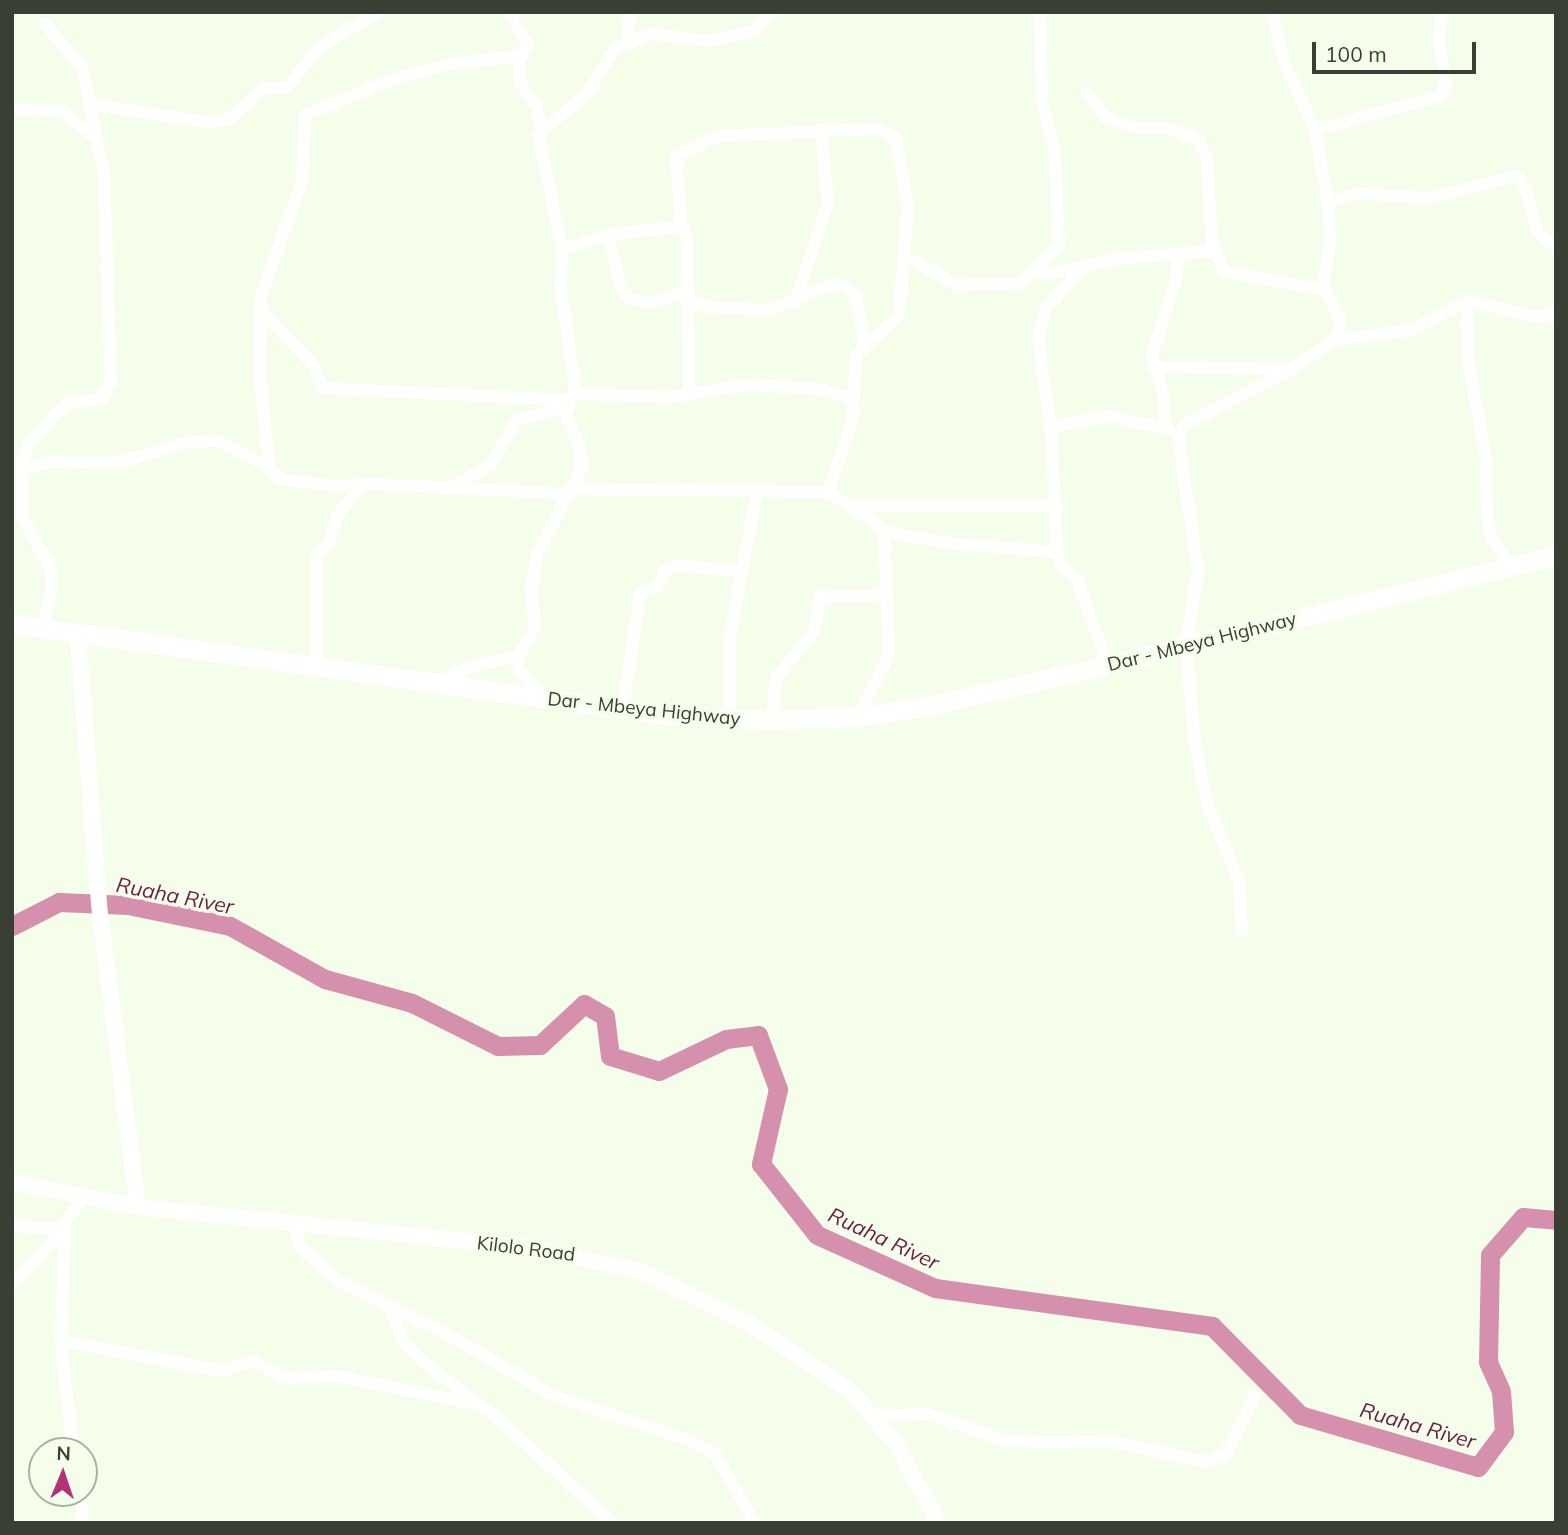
<!DOCTYPE html>
<html>
<head>
<meta charset="utf-8">
<style>
  body { margin:0 }
  #map { position:relative; width:1568px; height:1535px; overflow:hidden; background:#f4feeb; font-family:Mulish,sans-serif }
  div>[style] { position:absolute }
  [style*='--x'] { left:calc(var(--x)*1px); top:calc(var(--y)*1px); width:calc(var(--w)*1px); rotate:calc(var(--a)*1deg) }
  .river>* { height:19px; margin:-9.5px; padding:0 9.5px; transform-origin:9.5px; border-radius:9.5px; background:#d590ad }
  .minor>* { height:12px; margin:-6px; padding:0 6px; transform-origin:6px; border-radius:6px; background:#fff }
  .major>* { height:16px; margin:-8px; padding:0 8px; transform-origin:8px; border-radius:8px; background:#fff }
  .highway>* { height:19px; margin:-9.5px; padding:0 9.5px; transform-origin:9.5px; border-radius:9.5px; background:#fff }
  span { translate:-50% -50%; white-space:nowrap; text-align:center; line-height:1.15; -webkit-text-stroke:7px #f4feeb; paint-order:stroke }
  .street-label { font-size:19px; color:#393f33 }
  .water-label { font-size:21px; color:#6b1b45; font-style:italic }
  .frame { position:absolute; inset:0; border:14px solid #393f33; pointer-events:none }
  .north { position:absolute; left:28px; top:1437px; width:70px; height:70px; box-sizing:border-box; background:#f4feeb; border:2px solid #a9b2a1; border-radius:50%; rotate:2deg; font-size:19px; font-weight:700; line-height:28px; text-align:center; color:#393f33 }
  .north::after { content:''; display:block; margin:auto; width:24px; height:32px; background:#b53177; clip-path:polygon(50% 0,100% 100%,50% 72%,0 100%) }
  .scale { position:absolute; left:1312px; top:42px; width:164px; height:32px; box-sizing:border-box; border:4px solid #393f33; border-top:0; padding-left:9px; font-size:21px; line-height:24px; white-space:nowrap; color:#393f33; -webkit-text-stroke:5px #f4feeb; paint-order:stroke }
</style>
</head>
<body>
<div id="map">
  <div class="river">
    <div style="--x:12;--y:926;--w:53;--a:-27.1"></div>
    <div style="--x:59;--y:902;--w:69;--a:2.5"></div>
    <div style="--x:128;--y:905;--w:104;--a:11.6"></div>
    <div style="--x:230;--y:926;--w:109;--a:29.2"></div>
    <div style="--x:325;--y:979;--w:90;--a:15.4"></div>
    <div style="--x:412;--y:1003;--w:96;--a:26.6"></div>
    <div style="--x:498;--y:1046;--w:42;--a:-1.4"></div>
    <div style="--x:540;--y:1045;--w:60;--a:-43"></div>
    <div style="--x:584;--y:1004;--w:24;--a:30"></div>
    <div style="--x:605;--y:1016;--w:40;--a:82.9"></div>
    <div style="--x:610;--y:1056;--w:51;--a:17"></div>
    <div style="--x:659;--y:1071;--w:74;--a:-25.5"></div>
    <div style="--x:726;--y:1039;--w:32;--a:-7"></div>
    <div style="--x:758;--y:1035;--w:58;--a:69.7"></div>
    <div style="--x:778;--y:1089;--w:77;--a:102.8"></div>
    <div style="--x:761;--y:1164;--w:90;--a:51.7"></div>
    <div style="--x:817;--y:1235;--w:129;--a:24.2"></div>
    <div style="--x:935;--y:1288;--w:280;--a:7.8"></div>
    <div style="--x:1212;--y:1326;--w:125;--a:45.3"></div>
    <div style="--x:1300;--y:1415;--w:185;--a:16.3"></div>
    <div style="--x:1478;--y:1467;--w:44;--a:-53.4"></div>
    <div style="--x:1504;--y:1432;--w:41;--a:-94.2"></div>
    <div style="--x:1501;--y:1391;--w:32;--a:-114"></div>
    <div style="--x:1488;--y:1362;--w:107;--a:-88.9"></div>
    <div style="--x:1490;--y:1255;--w:50;--a:-49"></div>
    <div style="--x:1523;--y:1217;--w:33;--a:5"></div>
  </div>
  <div class="minor">
    <div style="--x:509;--y:12;--w:38;--a:60"></div>
    <div style="--x:528;--y:45;--w:18;--a:119"></div>
    <div style="--x:519;--y:61;--w:20;--a:90"></div>
    <div style="--x:519;--y:81;--w:32;--a:56"></div>
    <div style="--x:537;--y:108;--w:22;--a:77"></div>
    <div style="--x:628;--y:42;--w:30;--a:-86"></div>
    <div style="--x:1087;--y:93;--w:30;--a:53"></div>
    <div style="--x:1105;--y:117;--w:32;--a:20"></div>
    <div style="--x:1135;--y:128;--w:33;--a:0"></div>
    <div style="--x:1168;--y:128;--w:35;--a:22"></div>
    <div style="--x:1200;--y:141;--w:20;--a:70"></div>
    <div style="--x:1207;--y:160;--w:83;--a:86.6"></div>
    <div style="--x:1212;--y:243;--w:32;--a:66"></div>
    <div style="--x:1225;--y:272;--w:102;--a:10.2"></div>
    <div style="--x:89;--y:104;--w:119;--a:8.7"></div>
    <div style="--x:207;--y:122;--w:21;--a:-5"></div>
    <div style="--x:228;--y:120;--w:48;--a:-41.6"></div>
    <div style="--x:264;--y:88;--w:22;--a:0"></div>
    <div style="--x:286;--y:88;--w:55;--a:-50.2"></div>
    <div style="--x:321;--y:46;--w:67;--a:-30.4"></div>
    <div style="--x:12;--y:110;--w:50;--a:1.1"></div>
    <div style="--x:62;--y:111;--w:41;--a:39.1"></div>
    <div style="--x:1315;--y:130;--w:131;--a:-15.1"></div>
    <div style="--x:1441;--y:96;--w:14;--a:-69"></div>
    <div style="--x:1446;--y:83;--w:42;--a:-99.7"></div>
    <div style="--x:1439;--y:42;--w:30;--a:-86"></div>
    <div style="--x:1327;--y:202;--w:30;--a:-15"></div>
    <div style="--x:1356;--y:194;--w:75;--a:3.1"></div>
    <div style="--x:1431;--y:198;--w:88;--a:-14.5"></div>
    <div style="--x:1516;--y:176;--w:11;--a:45"></div>
    <div style="--x:1524;--y:184;--w:49;--a:74.5"></div>
    <div style="--x:1537;--y:231;--w:25;--a:40"></div>
    <div style="--x:681;--y:221;--w:22;--a:74"></div>
    <div style="--x:687;--y:242;--w:152;--a:89.2"></div>
    <div style="--x:608;--y:235;--w:50;--a:76.2"></div>
    <div style="--x:620;--y:284;--w:16;--a:60"></div>
    <div style="--x:628;--y:298;--w:25;--a:12"></div>
    <div style="--x:652;--y:303;--w:34;--a:-21"></div>
    <div style="--x:562;--y:248;--w:53;--a:-15.4"></div>
    <div style="--x:613;--y:234;--w:64;--a:-6.2"></div>
    <div style="--x:677;--y:227;--w:7;--a:-56"></div>
    <div style="--x:681;--y:221;--w:65;--a:-94.4"></div>
    <div style="--x:676;--y:156;--w:47;--a:-25.5"></div>
    <div style="--x:718;--y:136;--w:161;--a:-2.5"></div>
    <div style="--x:879;--y:129;--w:20;--a:30"></div>
    <div style="--x:896;--y:139;--w:70;--a:80.1"></div>
    <div style="--x:908;--y:208;--w:107;--a:94.8"></div>
    <div style="--x:899;--y:315;--w:59;--a:136.4"></div>
    <div style="--x:856;--y:356;--w:67;--a:93.4"></div>
    <div style="--x:852;--y:423;--w:73;--a:109.2"></div>
    <div style="--x:828;--y:492;--w:67;--a:33.5"></div>
    <div style="--x:884;--y:529;--w:127;--a:87.7"></div>
    <div style="--x:889;--y:656;--w:69;--a:117.7"></div>
    <div style="--x:905;--y:256;--w:59;--a:29.6"></div>
    <div style="--x:956;--y:285;--w:66;--a:-1.7"></div>
    <div style="--x:1022;--y:283;--w:54;--a:-46.5"></div>
    <div style="--x:1059;--y:244;--w:89;--a:-92.6"></div>
    <div style="--x:1055;--y:155;--w:55;--a:-103.8"></div>
    <div style="--x:1042;--y:102;--w:90;--a:-91.3"></div>
    <div style="--x:1084;--y:268;--w:55;--a:133.5"></div>
    <div style="--x:1046;--y:308;--w:27;--a:105"></div>
    <div style="--x:1039;--y:334;--w:27;--a:86"></div>
    <div style="--x:1041;--y:361;--w:67;--a:81.4"></div>
    <div style="--x:1051;--y:427;--w:125;--a:87.3"></div>
    <div style="--x:1057;--y:552;--w:13;--a:72"></div>
    <div style="--x:1061;--y:564;--w:23;--a:45"></div>
    <div style="--x:1077;--y:580;--w:90;--a:70"></div>
    <div style="--x:1037;--y:271;--w:13;--a:13"></div>
    <div style="--x:1050;--y:274;--w:68;--a:-12.8"></div>
    <div style="--x:1116;--y:259;--w:98;--a:-4.7"></div>
    <div style="--x:684;--y:297;--w:26;--a:23"></div>
    <div style="--x:708;--y:307;--w:62;--a:2.8"></div>
    <div style="--x:770;--y:310;--w:65;--a:-22.6"></div>
    <div style="--x:830;--y:285;--w:14;--a:0"></div>
    <div style="--x:844;--y:285;--w:17;--a:45"></div>
    <div style="--x:856;--y:297;--w:51;--a:79.8"></div>
    <div style="--x:1467;--y:301;--w:57;--a:89"></div>
    <div style="--x:1468;--y:358;--w:104;--a:80"></div>
    <div style="--x:1486;--y:460;--w:57;--a:89"></div>
    <div style="--x:1487;--y:517;--w:22;--a:77"></div>
    <div style="--x:1492;--y:538;--w:33;--a:57"></div>
    <div style="--x:795;--y:303;--w:106;--a:-71.9"></div>
    <div style="--x:828;--y:202;--w:72;--a:-95.6"></div>
    <div style="--x:262;--y:311;--w:74;--a:46.6"></div>
    <div style="--x:313;--y:365;--w:25;--a:67"></div>
    <div style="--x:323;--y:388;--w:248;--a:2.8"></div>
    <div style="--x:1334;--y:340;--w:78;--a:-7.4"></div>
    <div style="--x:1411;--y:330;--w:63;--a:-27.4"></div>
    <div style="--x:1467;--y:301;--w:72;--a:12.9"></div>
    <div style="--x:1537;--y:317;--w:19;--a:-9"></div>
    <div style="--x:1153;--y:367;--w:139;--a:0.8"></div>
    <div style="--x:574;--y:394;--w:98;--a:1.8"></div>
    <div style="--x:672;--y:397;--w:74;--a:-9.3"></div>
    <div style="--x:745;--y:385;--w:75;--a:3.1"></div>
    <div style="--x:820;--y:389;--w:35;--a:16"></div>
    <div style="--x:1051;--y:427;--w:60;--a:-10.6"></div>
    <div style="--x:1110;--y:416;--w:61;--a:13.3"></div>
    <div style="--x:1165;--y:427;--w:30;--a:-92"></div>
    <div style="--x:1164;--y:397;--w:43;--a:-106.3"></div>
    <div style="--x:1152;--y:356;--w:81;--a:-72.7"></div>
    <div style="--x:1176;--y:279;--w:23;--a:-85"></div>
    <div style="--x:270;--y:469;--w:87;--a:-96.6"></div>
    <div style="--x:260;--y:383;--w:87;--a:-89.3"></div>
    <div style="--x:261;--y:296;--w:122;--a:-70.4"></div>
    <div style="--x:302;--y:181;--w:66;--a:-87.4"></div>
    <div style="--x:305;--y:115;--w:96;--a:-22"></div>
    <div style="--x:394;--y:79;--w:58;--a:-15"></div>
    <div style="--x:450;--y:64;--w:72;--a:-6.3"></div>
    <div style="--x:22;--y:470;--w:29;--a:-16"></div>
    <div style="--x:50;--y:462;--w:75;--a:-0.8"></div>
    <div style="--x:125;--y:461;--w:66;--a:-16.8"></div>
    <div style="--x:188;--y:442;--w:30;--a:-2"></div>
    <div style="--x:218;--y:441;--w:56;--a:27.5"></div>
    <div style="--x:268;--y:467;--w:16;--a:47"></div>
    <div style="--x:279;--y:479;--w:58;--a:6.9"></div>
    <div style="--x:337;--y:486;--w:36;--a:-3"></div>
    <div style="--x:373;--y:484;--w:197;--a:2.9"></div>
    <div style="--x:447;--y:489;--w:50;--a:-28.6"></div>
    <div style="--x:491;--y:465;--w:52;--a:-60"></div>
    <div style="--x:517;--y:420;--w:50;--a:-13.8"></div>
    <div style="--x:575;--y:489;--w:253;--a:0.7"></div>
    <div style="--x:853;--y:506;--w:204;--a:0"></div>
    <div style="--x:884;--y:532;--w:73;--a:9.5"></div>
    <div style="--x:956;--y:544;--w:101;--a:4.5"></div>
    <div style="--x:42;--y:628;--w:35;--a:-75"></div>
    <div style="--x:51;--y:594;--w:25;--a:-90"></div>
    <div style="--x:51;--y:569;--w:60;--a:-118.7"></div>
    <div style="--x:22;--y:516;--w:54;--a:-90"></div>
    <div style="--x:22;--y:462;--w:17;--a:-69"></div>
    <div style="--x:28;--y:446;--w:45;--a:-49.5"></div>
    <div style="--x:57;--y:412;--w:15;--a:-37"></div>
    <div style="--x:69;--y:403;--w:33;--a:-7"></div>
    <div style="--x:102;--y:399;--w:18;--a:-61"></div>
    <div style="--x:111;--y:383;--w:209;--a:-91.9"></div>
    <div style="--x:104;--y:174;--w:109;--a:-101.6"></div>
    <div style="--x:82;--y:67;--w:57;--a:-130.7"></div>
    <div style="--x:317;--y:665;--w:110;--a:-90"></div>
    <div style="--x:317;--y:555;--w:16;--a:-43"></div>
    <div style="--x:329;--y:544;--w:29;--a:-74"></div>
    <div style="--x:337;--y:516;--w:41;--a:-50.9"></div>
    <div style="--x:436;--y:682;--w:43;--a:-23"></div>
    <div style="--x:476;--y:665;--w:43;--a:-12.1"></div>
    <div style="--x:542;--y:697;--w:35;--a:-130"></div>
    <div style="--x:519;--y:670;--w:10;--a:-107"></div>
    <div style="--x:516;--y:660;--w:38;--a:-60"></div>
    <div style="--x:535;--y:627;--w:36;--a:-96"></div>
    <div style="--x:531;--y:591;--w:37;--a:-81"></div>
    <div style="--x:537;--y:554;--w:97;--a:-62.4"></div>
    <div style="--x:582;--y:468;--w:23;--a:-97"></div>
    <div style="--x:579;--y:445;--w:32;--a:-114"></div>
    <div style="--x:566;--y:416;--w:31;--a:-73"></div>
    <div style="--x:575;--y:386;--w:99;--a:-98.1"></div>
    <div style="--x:561;--y:288;--w:40;--a:-88.6"></div>
    <div style="--x:562;--y:248;--w:116;--a:-102"></div>
    <div style="--x:538;--y:135;--w:65;--a:-40.6"></div>
    <div style="--x:587;--y:93;--w:52;--a:-57.5"></div>
    <div style="--x:615;--y:49;--w:38;--a:-23"></div>
    <div style="--x:650;--y:34;--w:59;--a:6.8"></div>
    <div style="--x:709;--y:41;--w:46;--a:-12.5"></div>
    <div style="--x:754;--y:31;--w:27;--a:-45"></div>
    <div style="--x:623;--y:709;--w:116;--a:-81.6"></div>
    <div style="--x:640;--y:594;--w:20;--a:-24"></div>
    <div style="--x:658;--y:586;--w:17;--a:-65"></div>
    <div style="--x:665;--y:571;--w:14;--a:-25"></div>
    <div style="--x:678;--y:565;--w:62;--a:6.4"></div>
    <div style="--x:730;--y:720;--w:85;--a:-90"></div>
    <div style="--x:730;--y:635;--w:147;--a:-79.4"></div>
    <div style="--x:772;--y:720;--w:42;--a:-84.6"></div>
    <div style="--x:776;--y:678;--w:60;--a:-50.4"></div>
    <div style="--x:814;--y:632;--w:36;--a:-80"></div>
    <div style="--x:820;--y:597;--w:68;--a:-1.7"></div>
    <div style="--x:1242;--y:930;--w:49;--a:-93.5"></div>
    <div style="--x:1239;--y:881;--w:81;--a:-112.5"></div>
    <div style="--x:1208;--y:806;--w:64;--a:-101.7"></div>
    <div style="--x:1195;--y:743;--w:97;--a:-95.3"></div>
    <div style="--x:1186;--y:646;--w:77;--a:-81"></div>
    <div style="--x:1198;--y:570;--w:135;--a:-98.5"></div>
    <div style="--x:1178;--y:436;--w:14;--a:-56"></div>
    <div style="--x:1186;--y:424;--w:119;--a:-27.4"></div>
    <div style="--x:1292;--y:369;--w:51;--a:-34.6"></div>
    <div style="--x:1334;--y:340;--w:13;--a:-61"></div>
    <div style="--x:1340;--y:329;--w:11;--a:-90"></div>
    <div style="--x:1340;--y:318;--w:36;--a:-118"></div>
    <div style="--x:1323;--y:286;--w:46;--a:-81.2"></div>
    <div style="--x:1330;--y:241;--w:32;--a:-92"></div>
    <div style="--x:1329;--y:209;--w:80;--a:-100"></div>
    <div style="--x:1315;--y:130;--w:75;--a:-114.5"></div>
    <div style="--x:1284;--y:62;--w:51;--a:-103.5"></div>
    <div style="--x:65;--y:1222;--w:122;--a:91.9"></div>
    <div style="--x:61;--y:1344;--w:108;--a:83.6"></div>
    <div style="--x:294;--y:1223;--w:25;--a:76"></div>
    <div style="--x:300;--y:1247;--w:52;--a:41.1"></div>
    <div style="--x:339;--y:1281;--w:118;--a:26.1"></div>
    <div style="--x:445;--y:1333;--w:128;--a:30"></div>
    <div style="--x:556;--y:1397;--w:137;--a:17.9"></div>
    <div style="--x:686;--y:1439;--w:33;--a:27"></div>
    <div style="--x:715;--y:1454;--w:80;--a:59.9"></div>
    <div style="--x:12;--y:1226;--w:49;--a:3.5"></div>
    <div style="--x:12;--y:1285;--w:54;--a:-46.5"></div>
    <div style="--x:49;--y:1246;--w:58;--a:-55.5"></div>
    <div style="--x:388;--y:1306;--w:43;--a:65.2"></div>
    <div style="--x:406;--y:1345;--w:21;--a:45"></div>
    <div style="--x:421;--y:1360;--w:103;--a:37.5"></div>
    <div style="--x:503;--y:1423;--w:149;--a:42.3"></div>
    <div style="--x:62;--y:1341;--w:163;--a:10.6"></div>
    <div style="--x:222;--y:1371;--w:33;--a:-18"></div>
    <div style="--x:253;--y:1361;--w:38;--a:27"></div>
    <div style="--x:287;--y:1378;--w:50;--a:-2.3"></div>
    <div style="--x:337;--y:1376;--w:146;--a:11.5"></div>
    <div style="--x:874;--y:1416;--w:54;--a:-2.1"></div>
    <div style="--x:928;--y:1414;--w:83;--a:19.1"></div>
    <div style="--x:1006;--y:1441;--w:113;--a:1"></div>
    <div style="--x:1119;--y:1443;--w:87;--a:12.6"></div>
    <div style="--x:1204;--y:1462;--w:23;--a:-20"></div>
    <div style="--x:1226;--y:1454;--w:65;--a:-63.4"></div>
    <div style="--x:79;--y:1493;--w:30;--a:81"></div>
  </div>
  <div class="major">
    <div style="--x:78;--y:636;--w:279;--a:85.5"></div>
    <div style="--x:100;--y:914;--w:295;--a:82.6"></div>
    <div style="--x:12;--y:1182;--w:128;--a:11.2"></div>
    <div style="--x:138;--y:1207;--w:398;--a:5.9"></div>
    <div style="--x:534;--y:1248;--w:112;--a:12.4"></div>
    <div style="--x:643;--y:1272;--w:119;--a:25.9"></div>
    <div style="--x:750;--y:1324;--w:120;--a:33.8"></div>
    <div style="--x:850;--y:1391;--w:68;--a:48.6"></div>
    <div style="--x:895;--y:1442;--w:92;--a:61.5"></div>
  </div>
  <div class="highway">
    <div style="--x:12;--y:624;--w:659;--a:7.93"></div>
    <div style="--x:665;--y:715;--w:103;--a:2.8"></div>
    <div style="--x:768;--y:720;--w:89;--a:-1.9"></div>
    <div style="--x:857;--y:717;--w:71;--a:-8.9"></div>
    <div style="--x:927;--y:706;--w:168;--a:-12.7"></div>
    <div style="--x:1091;--y:669;--w:479;--a:-13.7"></div>
  </div>
  <div class="street-label">
    <span style="left:1202px;top:642px;rotate:-14deg">Dar - Mbeya Highway</span>
    <span style="left:644px;top:709px;rotate:6deg">Dar - Mbeya Highway</span>
    <span style="left:526px;top:1249px;rotate:7deg">Kilolo Road</span>
  </div>
  <div class="water-label">
    <span style="left:175px;top:895px;rotate:11deg">Ruaha River</span>
    <span style="left:884px;top:1238px;rotate:25deg">Ruaha River</span>
    <span style="left:1418px;top:1425px;rotate:16deg">Ruaha River</span>
  </div>
  <div class="frame"></div>
  <div class="north">N</div>
  <div class="scale">100 m</div>
</div>
</body>
</html>
